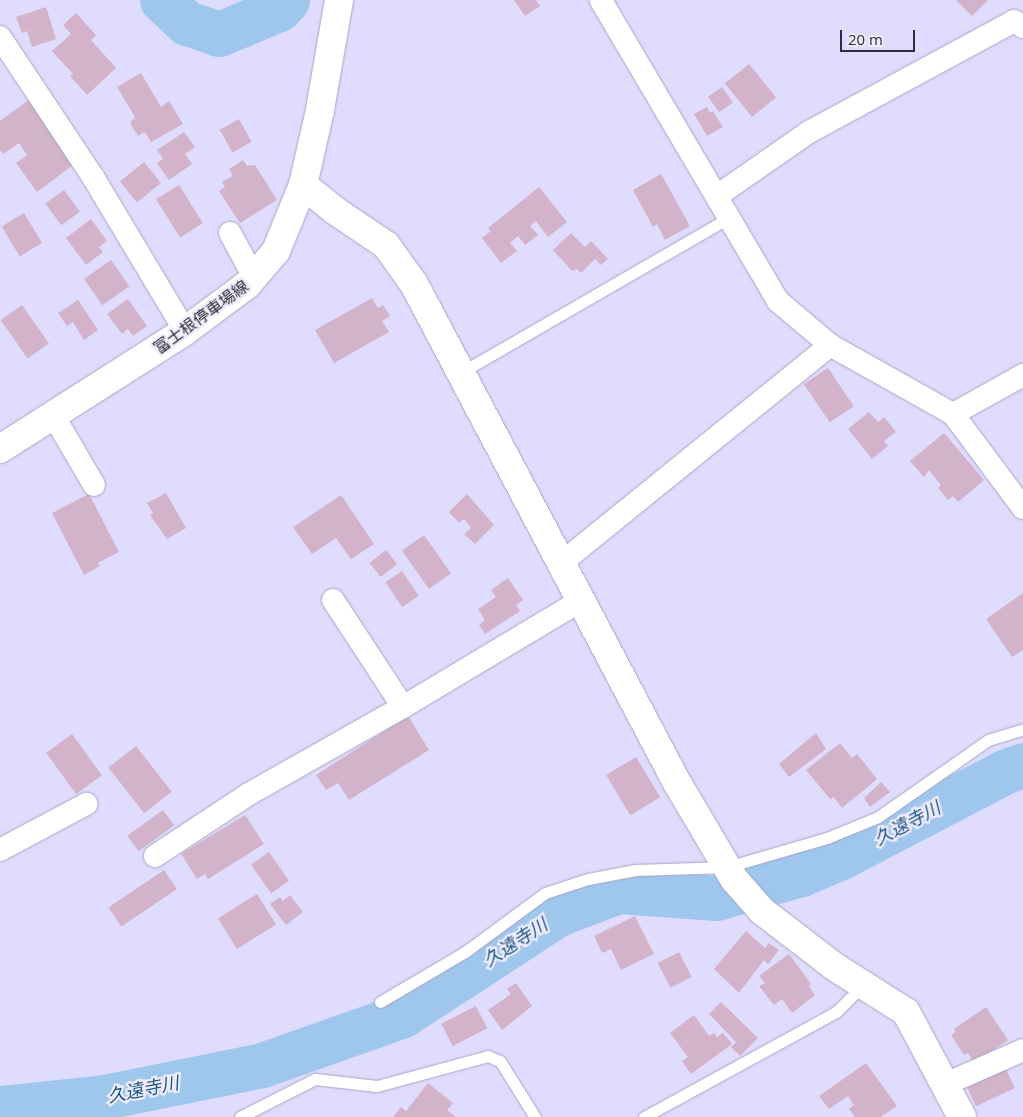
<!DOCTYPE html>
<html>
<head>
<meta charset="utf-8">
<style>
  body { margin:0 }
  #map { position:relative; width:1023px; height:1117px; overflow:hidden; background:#e0dcfe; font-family:"Open Sans","Noto Sans JP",sans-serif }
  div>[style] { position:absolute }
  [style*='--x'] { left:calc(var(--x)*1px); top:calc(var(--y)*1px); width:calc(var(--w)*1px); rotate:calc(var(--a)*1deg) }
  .river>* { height:45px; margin:-22.5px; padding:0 22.5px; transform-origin:22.5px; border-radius:22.5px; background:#9fc7ee }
  .building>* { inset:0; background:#d2b3c9; transform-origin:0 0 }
  .roads { filter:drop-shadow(0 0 1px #aaa6c6) drop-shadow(0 0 1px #aaa6c6) }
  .service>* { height:11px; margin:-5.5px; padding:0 5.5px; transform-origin:5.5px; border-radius:5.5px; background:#fff }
  .minor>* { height:22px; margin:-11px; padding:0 11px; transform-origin:11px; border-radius:11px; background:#fff }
  .tertiary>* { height:28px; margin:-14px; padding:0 14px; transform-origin:14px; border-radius:14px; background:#fff }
  .secondary>* { height:28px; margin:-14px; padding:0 14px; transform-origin:14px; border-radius:14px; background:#fff }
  span { translate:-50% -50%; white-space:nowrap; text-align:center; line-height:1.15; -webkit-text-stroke:4.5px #eeecfa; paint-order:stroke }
  .street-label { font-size:16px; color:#2e2d3a }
  .water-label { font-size:18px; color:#185384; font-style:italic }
  .scale { position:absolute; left:840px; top:30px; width:75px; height:22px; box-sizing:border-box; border:2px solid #2e2d3a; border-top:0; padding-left:6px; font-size:15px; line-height:18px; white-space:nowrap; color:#2e2d3a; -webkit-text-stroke:4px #eeecfa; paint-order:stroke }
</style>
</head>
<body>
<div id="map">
  <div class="river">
    <div style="--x:162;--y:0;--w:34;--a:43"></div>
    <div style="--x:187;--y:23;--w:34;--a:19"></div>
    <div style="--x:219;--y:34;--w:65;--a:-22.6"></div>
    <div style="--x:279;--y:9;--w:12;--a:-48"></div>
    <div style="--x:0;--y:1108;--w:105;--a:-6"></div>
    <div style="--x:104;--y:1097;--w:161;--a:-11.4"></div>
    <div style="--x:262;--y:1065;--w:150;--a:-19.5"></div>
    <div style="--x:403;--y:1015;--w:185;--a:-33.1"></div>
    <div style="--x:558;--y:914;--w:65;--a:-20.7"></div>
    <div style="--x:619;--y:891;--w:97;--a:4.1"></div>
    <div style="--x:716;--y:898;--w:88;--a:-15.8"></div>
    <div style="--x:801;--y:874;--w:43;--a:-23"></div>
    <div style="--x:841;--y:857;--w:186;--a:-27.5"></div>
    <div style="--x:1006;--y:771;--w:18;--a:-19"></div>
  </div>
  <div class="building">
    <div style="clip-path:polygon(514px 0,536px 0,540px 6px,525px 16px)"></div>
    <div style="clip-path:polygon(956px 0,988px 0,972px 16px)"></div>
    <div style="clip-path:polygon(46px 7px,56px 39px,32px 47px,27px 31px,22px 33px,16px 17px)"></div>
    <div style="clip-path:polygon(76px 13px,96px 35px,91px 40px,116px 68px,87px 95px,70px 76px,73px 74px,52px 51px,71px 34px,63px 25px)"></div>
    <div style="left:749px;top:64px;width:43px;height:31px;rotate:51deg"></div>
    <div style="clip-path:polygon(141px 73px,161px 107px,169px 101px,183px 124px,151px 142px,145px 132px,138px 136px,130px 123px,135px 117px,117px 87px)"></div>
    <div style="left:722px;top:87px;width:19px;height:17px;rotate:55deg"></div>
    <div style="clip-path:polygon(30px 99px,77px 162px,37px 192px,16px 163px,27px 155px,19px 143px,3px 154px,0 150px,0 121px)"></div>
    <div style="clip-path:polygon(707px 107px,710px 113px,713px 111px,723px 127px,707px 136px,694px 114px)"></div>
    <div style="left:239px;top:119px;width:26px;height:22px;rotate:61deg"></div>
    <div style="clip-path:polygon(184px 132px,195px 147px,185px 154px,192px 164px,169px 180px,157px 163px,163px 159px,157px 150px)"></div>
    <div style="clip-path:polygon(243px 160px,247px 166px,255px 165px,277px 200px,240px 223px,219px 191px,225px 187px,222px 182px,233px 176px,229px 169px)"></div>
    <div style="left:144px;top:162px;width:27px;height:31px;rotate:51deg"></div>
    <div style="clip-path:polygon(661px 174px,690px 226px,665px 240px,657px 224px,653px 227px,633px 190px)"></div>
    <div style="left:179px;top:185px;width:45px;height:27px;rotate:58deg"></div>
    <div style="clip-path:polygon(539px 187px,567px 222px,548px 237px,536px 221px,530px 226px,538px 235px,525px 245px,518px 236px,510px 243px,517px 251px,501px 263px,482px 238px,491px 231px,488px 228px)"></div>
    <div style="left:64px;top:190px;width:27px;height:23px;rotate:54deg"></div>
    <div style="left:24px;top:213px;width:35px;height:26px;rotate:59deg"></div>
    <div style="clip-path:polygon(91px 219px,107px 241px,99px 247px,103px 252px,86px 265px,66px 238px)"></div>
    <div style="clip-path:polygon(571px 233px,585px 247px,591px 241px,608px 259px,601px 265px,595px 259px,581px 273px,577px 269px,572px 271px,553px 250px)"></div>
    <div style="left:111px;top:260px;width:32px;height:33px;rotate:55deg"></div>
    <div style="clip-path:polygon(372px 298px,378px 308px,383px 305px,390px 316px,382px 321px,389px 332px,334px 363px,315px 330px)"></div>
    <div style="clip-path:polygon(128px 299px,147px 326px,133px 336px,128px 329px,122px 334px,107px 314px)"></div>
    <div style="clip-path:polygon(78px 300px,98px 330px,84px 340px,73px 322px,67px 326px,58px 313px)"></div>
    <div style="left:22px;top:305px;width:47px;height:26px;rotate:55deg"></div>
    <div style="left:828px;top:368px;width:46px;height:29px;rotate:56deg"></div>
    <div style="clip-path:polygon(869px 412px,878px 422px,884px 417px,896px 432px,884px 441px,888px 446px,872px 459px,848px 429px)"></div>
    <div style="clip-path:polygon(944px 433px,984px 480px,958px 502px,953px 496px,948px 500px,938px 488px,941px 485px,929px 470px,924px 477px,910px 461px)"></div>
    <div style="clip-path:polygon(166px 493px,186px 528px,167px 539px,150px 515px,153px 513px,147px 503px)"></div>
    <div style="clip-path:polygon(89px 494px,119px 552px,98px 563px,100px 566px,84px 575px,52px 513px)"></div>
    <div style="clip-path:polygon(467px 494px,494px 525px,475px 544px,464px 534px,471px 528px,464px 519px,459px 523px,449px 512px)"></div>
    <div style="clip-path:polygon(341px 495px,374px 544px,351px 559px,336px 538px,312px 554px,293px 527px)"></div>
    <div style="left:424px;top:535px;width:47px;height:27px;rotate:55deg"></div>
    <div style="left:386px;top:550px;width:18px;height:21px;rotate:52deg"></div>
    <div style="left:402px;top:571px;width:30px;height:20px;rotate:56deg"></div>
    <div style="clip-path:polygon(508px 578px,523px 600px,516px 605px,520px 611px,485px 634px,479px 625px,485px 620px,478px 609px,496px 597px,491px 590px)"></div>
    <div style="clip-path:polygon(1023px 593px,1023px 650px,1012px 657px,986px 619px)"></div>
    <div style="clip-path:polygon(408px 716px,429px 750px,349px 800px,338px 783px,326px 790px,316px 775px)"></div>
    <div style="clip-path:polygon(816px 733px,826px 749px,789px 777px,779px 764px)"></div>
    <div style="left:72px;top:734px;width:51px;height:32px;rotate:54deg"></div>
    <div style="clip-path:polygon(840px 743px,852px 758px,857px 754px,877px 779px,842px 808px,834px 797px,830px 799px,806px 770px)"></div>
    <div style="left:136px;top:746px;width:58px;height:35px;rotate:52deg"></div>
    <div style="left:636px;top:757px;width:47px;height:35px;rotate:59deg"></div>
    <div style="clip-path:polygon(881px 782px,890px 792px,870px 807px,864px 798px)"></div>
    <div style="left:163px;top:810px;width:19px;height:44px;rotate:54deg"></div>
    <div style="clip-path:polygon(245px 815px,264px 844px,208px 879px,205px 874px,197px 879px,181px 854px)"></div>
    <div style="left:269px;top:852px;width:35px;height:22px;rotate:55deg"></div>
    <div style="left:164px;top:870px;width:23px;height:67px;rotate:56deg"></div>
    <div style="left:257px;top:894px;width:36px;height:46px;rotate:58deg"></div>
    <div style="clip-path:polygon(290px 895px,303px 912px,286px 925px,270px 904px,280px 897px,283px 901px)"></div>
    <div style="clip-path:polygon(635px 916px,654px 954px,621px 970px,611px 949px,602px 953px,594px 936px)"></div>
    <div style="clip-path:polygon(746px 931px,765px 948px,769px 943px,779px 950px,768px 964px,764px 960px,739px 993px,714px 969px)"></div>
    <div style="left:679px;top:952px;width:28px;height:24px;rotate:63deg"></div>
    <div style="clip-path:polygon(789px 954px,811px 984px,809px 986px,815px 995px,792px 1013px,782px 999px,774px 1005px,759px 986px,765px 983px,759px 976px)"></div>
    <div style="clip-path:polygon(516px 983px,532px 1006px,502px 1030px,488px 1010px,511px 994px,507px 989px)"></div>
    <div style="clip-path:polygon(721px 1002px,758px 1038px,740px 1056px,731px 1047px,736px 1042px,709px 1014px)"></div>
    <div style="left:476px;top:1006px;width:25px;height:39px;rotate:63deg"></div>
    <div style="clip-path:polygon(986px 1007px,1008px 1040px,974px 1063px,968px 1053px,964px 1055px,951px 1035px,956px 1032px,954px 1029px)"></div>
    <div style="clip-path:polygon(694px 1015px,709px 1036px,714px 1033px,717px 1037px,723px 1033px,732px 1044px,691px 1074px,682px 1061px,688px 1057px,670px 1033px)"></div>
    <div style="clip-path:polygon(866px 1063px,897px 1106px,881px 1117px,855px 1117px,849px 1109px,854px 1105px,848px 1096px,829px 1109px,819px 1096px)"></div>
    <div style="left:1006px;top:1069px;width:21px;height:43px;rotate:65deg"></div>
    <div style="clip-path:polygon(428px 1083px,453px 1103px,447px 1110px,456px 1117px,393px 1117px,401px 1107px,406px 1111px)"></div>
  </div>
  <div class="roads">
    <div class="service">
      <div style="--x:460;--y:373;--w:310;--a:-30"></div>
      <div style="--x:380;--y:1002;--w:99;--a:-30.5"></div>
      <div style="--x:465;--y:952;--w:99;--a:-36.4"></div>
      <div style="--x:545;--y:893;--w:45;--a:-18"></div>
      <div style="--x:588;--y:879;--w:48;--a:-10.8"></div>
      <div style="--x:635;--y:870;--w:92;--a:-1.9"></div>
      <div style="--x:727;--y:867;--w:104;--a:-16.2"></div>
      <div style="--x:827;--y:838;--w:55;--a:-22.4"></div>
      <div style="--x:878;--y:817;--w:134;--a:-35"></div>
      <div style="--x:988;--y:740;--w:37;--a:-17"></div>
      <div style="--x:240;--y:1117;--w:84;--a:-26.9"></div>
      <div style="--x:315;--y:1079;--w:62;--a:6.4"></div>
      <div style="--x:377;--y:1086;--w:115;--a:-15.1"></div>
      <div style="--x:488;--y:1056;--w:13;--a:23"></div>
      <div style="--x:500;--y:1061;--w:66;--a:58"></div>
      <div style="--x:644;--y:1117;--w:219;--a:-28.7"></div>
      <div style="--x:836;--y:1012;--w:38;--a:-45"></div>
    </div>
    <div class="minor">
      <div style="--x:0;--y:37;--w:168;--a:56.4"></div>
      <div style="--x:93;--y:177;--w:179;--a:59.1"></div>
      <div style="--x:717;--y:196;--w:112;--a:-34.8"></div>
      <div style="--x:809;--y:132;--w:233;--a:-28.4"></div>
      <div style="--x:1014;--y:21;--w:11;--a:34"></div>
      <div style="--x:230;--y:233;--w:50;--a:61.4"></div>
      <div style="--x:830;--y:345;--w:141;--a:29.3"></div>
      <div style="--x:953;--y:414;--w:80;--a:-29.1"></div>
      <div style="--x:953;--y:414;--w:117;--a:53.3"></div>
      <div style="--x:53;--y:415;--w:81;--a:59.6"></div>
      <div style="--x:560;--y:564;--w:348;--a:-39"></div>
      <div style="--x:830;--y:345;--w:68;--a:-139.8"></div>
      <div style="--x:778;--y:301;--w:349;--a:-120.5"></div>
      <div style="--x:333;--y:600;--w:128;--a:56.8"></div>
      <div style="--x:0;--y:850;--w:98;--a:-28.1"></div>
      <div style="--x:155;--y:856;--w:113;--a:-33.4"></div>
      <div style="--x:249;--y:794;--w:177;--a:-29.5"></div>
      <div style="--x:403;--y:707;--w:209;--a:-30.9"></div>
      <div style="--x:946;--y:1084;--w:84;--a:-23.8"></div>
    </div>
    <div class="tertiary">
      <div style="--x:303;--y:185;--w:43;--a:38.5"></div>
      <div style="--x:337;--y:212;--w:59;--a:34"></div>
      <div style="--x:386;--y:245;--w:48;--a:54.3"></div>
      <div style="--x:414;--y:284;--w:562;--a:62.2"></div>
      <div style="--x:676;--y:781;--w:114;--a:59.4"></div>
      <div style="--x:734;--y:879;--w:43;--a:48.8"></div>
      <div style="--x:762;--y:911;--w:92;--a:37.5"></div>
      <div style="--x:835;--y:967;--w:84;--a:32.4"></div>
      <div style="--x:906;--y:1012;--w:119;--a:61.9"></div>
    </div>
    <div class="secondary">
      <div style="--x:0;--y:449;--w:219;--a:-32.5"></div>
      <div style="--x:185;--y:331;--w:77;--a:-36.6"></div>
      <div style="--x:247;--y:285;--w:45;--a:-49.5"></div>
      <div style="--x:276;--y:251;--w:71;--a:-67.8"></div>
      <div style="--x:303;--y:185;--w:77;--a:-77.2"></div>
      <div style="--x:320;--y:110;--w:112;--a:-80.2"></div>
    </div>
  </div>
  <div class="street-label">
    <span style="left:201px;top:317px;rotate:-36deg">富士根停車場線</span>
  </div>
  <div class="water-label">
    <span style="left:907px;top:823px;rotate:-28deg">久遠寺川</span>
    <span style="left:515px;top:942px;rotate:-33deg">久遠寺川</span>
    <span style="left:143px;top:1089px;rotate:-11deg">久遠寺川</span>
  </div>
  <div class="scale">20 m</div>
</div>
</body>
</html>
